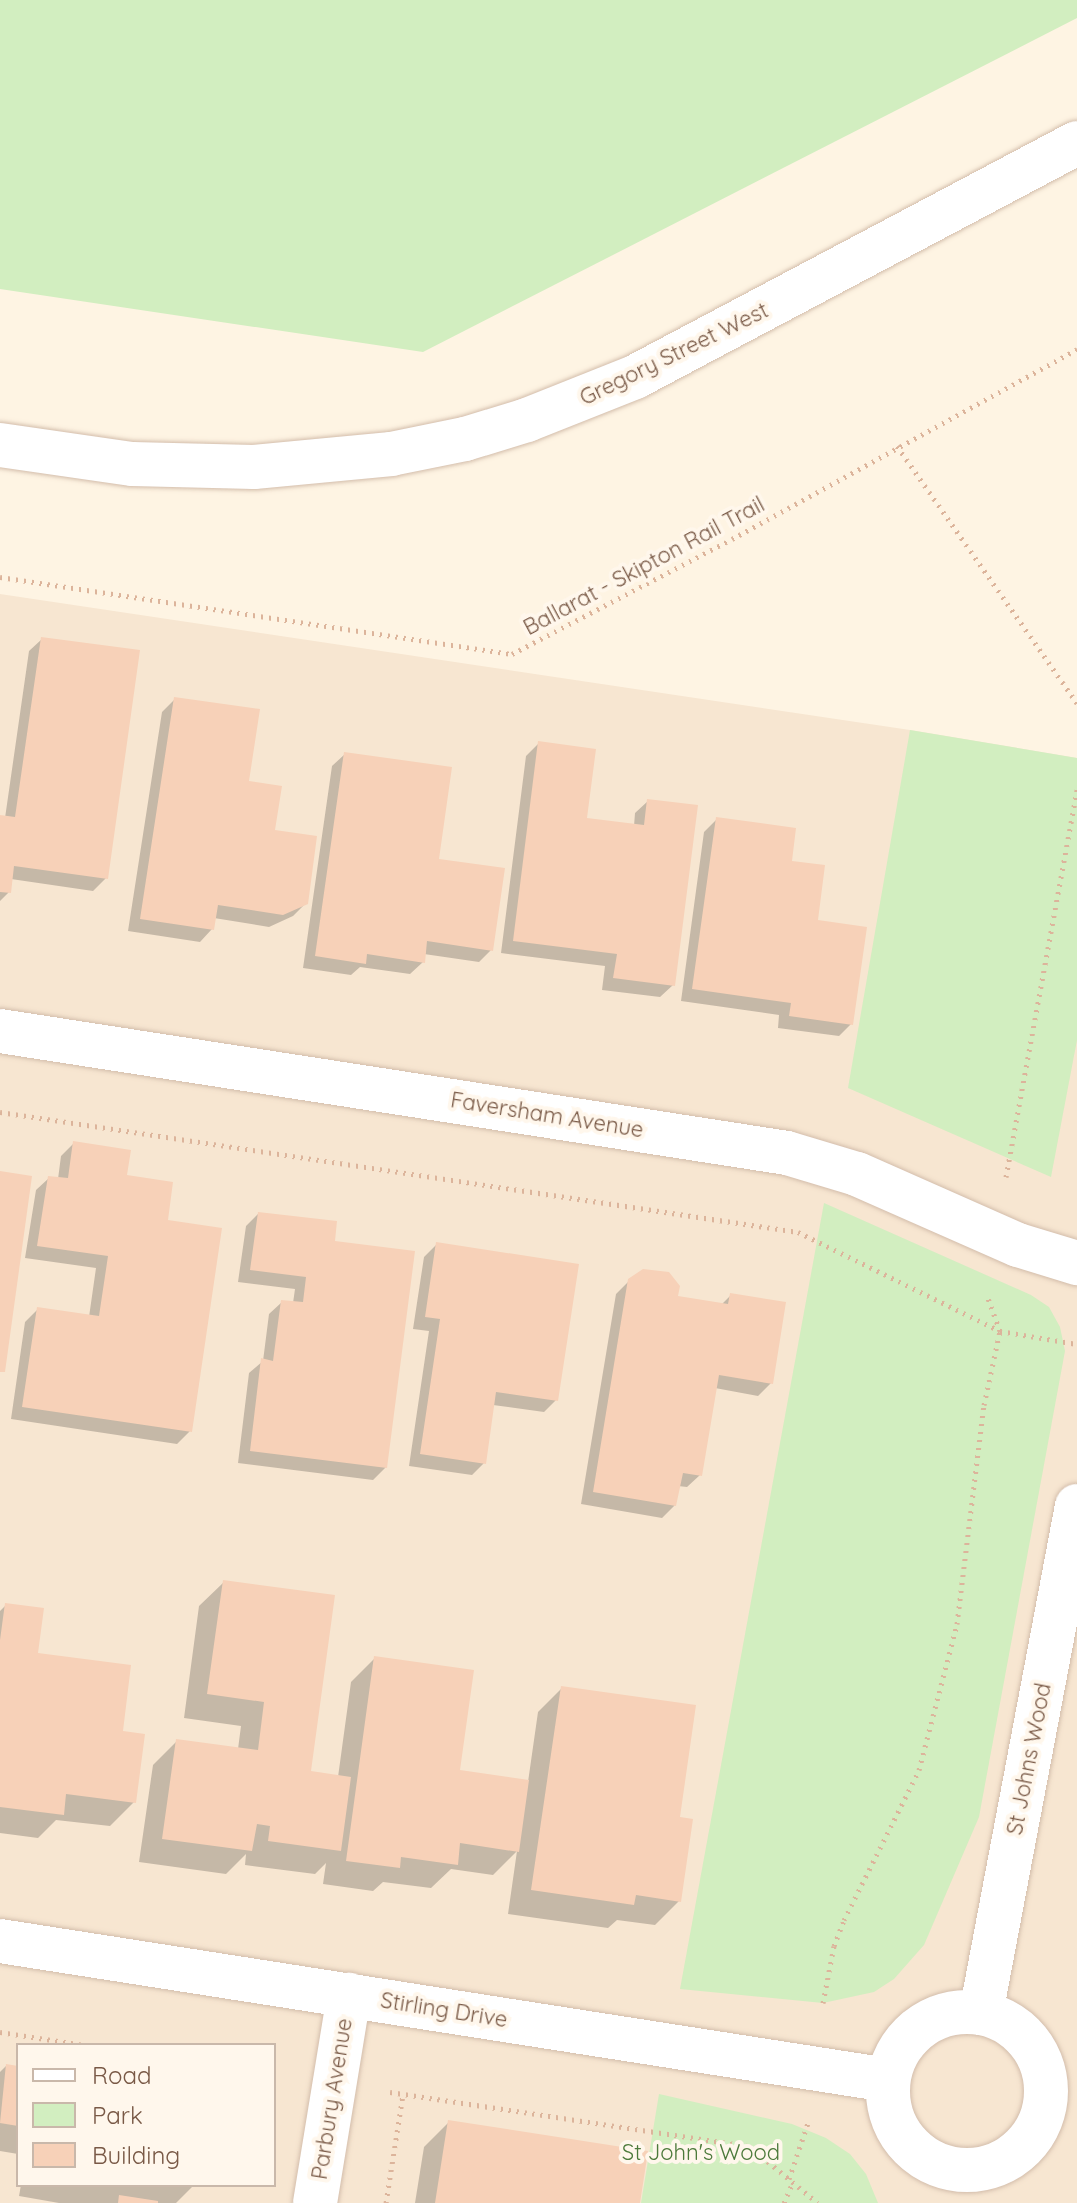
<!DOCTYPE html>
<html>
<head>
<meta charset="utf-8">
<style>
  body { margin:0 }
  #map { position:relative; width:1077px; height:2203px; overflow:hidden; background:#fef4e3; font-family:Quicksand,sans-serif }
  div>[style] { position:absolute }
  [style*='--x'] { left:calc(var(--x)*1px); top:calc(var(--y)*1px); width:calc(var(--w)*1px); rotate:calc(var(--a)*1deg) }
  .residential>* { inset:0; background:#f7e6d1 }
  .green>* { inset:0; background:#d2eec0 }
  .shadow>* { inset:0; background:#0003 }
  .building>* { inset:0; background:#f7d1b8 }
  .path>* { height:5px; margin-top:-2.5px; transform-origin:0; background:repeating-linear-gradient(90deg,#dcb49b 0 2px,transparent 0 8px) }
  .roads { filter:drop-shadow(0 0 2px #d3bdab) drop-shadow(0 0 2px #d3bdab) }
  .street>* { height:44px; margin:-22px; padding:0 22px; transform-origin:22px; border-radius:22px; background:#fff }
  .street>.ring { margin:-22px; padding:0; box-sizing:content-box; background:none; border:44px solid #fff; border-radius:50% }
  .secondary>* { height:44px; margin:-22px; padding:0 22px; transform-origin:22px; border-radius:22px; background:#fff }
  span { translate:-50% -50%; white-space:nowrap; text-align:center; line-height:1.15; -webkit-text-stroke:8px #fff7ec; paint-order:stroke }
  .street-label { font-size:22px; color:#795946 }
  .park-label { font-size:22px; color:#4d7a3b }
  .legend { position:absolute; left:16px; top:2043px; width:260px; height:144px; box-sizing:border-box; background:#fff7ec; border:2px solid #c9b8aa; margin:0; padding:10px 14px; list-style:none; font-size:24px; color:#795946 }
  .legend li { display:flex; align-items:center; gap:16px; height:40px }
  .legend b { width:40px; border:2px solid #c9b8aa }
</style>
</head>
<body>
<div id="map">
  <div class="residential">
    <div style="clip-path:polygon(evenodd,0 594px,910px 730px,1077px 758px,1077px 2203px,0 2203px,0 594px,18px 2045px,274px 2045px,274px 2185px,18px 2185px,18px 2045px)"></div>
  </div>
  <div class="green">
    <div style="clip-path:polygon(0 0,1077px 0,1077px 18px,423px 352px,0 289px)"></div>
    <div style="clip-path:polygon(910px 730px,1077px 758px,1077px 1040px,1051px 1177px,848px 1088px)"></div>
    <div style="clip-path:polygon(824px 1203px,1031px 1295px,1049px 1307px,1060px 1327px,1065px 1351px,979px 1817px,924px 1945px,894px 1979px,874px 1992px,823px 2003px,680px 1989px)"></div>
    <div style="clip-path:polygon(659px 2094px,792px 2124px,826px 2138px,850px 2154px,866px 2174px,878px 2203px,641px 2203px)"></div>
  </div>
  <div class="shadow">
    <div style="clip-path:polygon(42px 639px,106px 878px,93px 891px,11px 879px,9px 892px,0 901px,0 817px,5px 818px,29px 651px)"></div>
    <div style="clip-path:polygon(174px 700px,247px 783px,306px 903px,293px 916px,269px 927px,214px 918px,212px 929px,200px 942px,128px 931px,162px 712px)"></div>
    <div style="clip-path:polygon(539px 743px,585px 820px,634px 826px,635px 813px,648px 801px,673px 985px,660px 997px,602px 990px,605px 966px,501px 953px,526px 756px)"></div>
    <div style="clip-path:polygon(345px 754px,437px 861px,491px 950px,479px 962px,424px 954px,423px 962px,410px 974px,360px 967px,351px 975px,303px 968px,332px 766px)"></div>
    <div style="clip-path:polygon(717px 819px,789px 862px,815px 922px,851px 1024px,839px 1036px,778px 1028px,779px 1015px,681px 1001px,704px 832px)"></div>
    <div style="clip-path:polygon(74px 1143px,125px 1176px,165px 1222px,190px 1431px,177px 1444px,11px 1419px,25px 1322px,38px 1309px,89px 1317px,96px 1268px,25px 1258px,36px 1190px,49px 1178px,58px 1179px,61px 1156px)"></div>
    <div style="clip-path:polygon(258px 1214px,332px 1243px,386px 1467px,373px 1480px,238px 1463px,249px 1373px,263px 1361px,269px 1314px,282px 1302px,293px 1303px,295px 1289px,238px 1282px,246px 1226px)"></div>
    <div style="clip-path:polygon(437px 1244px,556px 1400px,544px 1412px,493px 1405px,484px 1463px,472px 1475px,409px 1466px,429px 1331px,413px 1329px,424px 1257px)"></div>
    <div style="clip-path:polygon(629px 1281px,676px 1298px,721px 1305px,731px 1295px,771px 1383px,758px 1396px,715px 1388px,700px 1475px,687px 1487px,678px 1486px,675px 1505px,662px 1518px,581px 1504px,616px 1294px)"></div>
    <div style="clip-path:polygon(224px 1582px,309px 1773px,338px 1777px,351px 1682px,375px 1658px,458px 1772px,528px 1782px,538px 1712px,562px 1688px,678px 1819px,679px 1901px,655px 1925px,617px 1920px,608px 1928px,508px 1914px,517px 1851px,493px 1875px,451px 1869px,431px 1888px,383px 1882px,373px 1891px,323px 1884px,326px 1863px,315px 1874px,245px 1865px,246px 1854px,226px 1874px,139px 1862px,153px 1765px,177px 1741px,238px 1749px,241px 1726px,184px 1718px,199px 1606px)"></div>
    <div style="clip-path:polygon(6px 1605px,35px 1655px,120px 1733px,134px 1802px,110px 1826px,56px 1820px,38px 1838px,0 1833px,0 1611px)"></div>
    <div style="clip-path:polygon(6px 2066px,18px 2068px,18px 2154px,0 2151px,0 2072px)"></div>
    <div style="clip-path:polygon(449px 2122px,638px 2203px,415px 2203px,424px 2147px)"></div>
    <div style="clip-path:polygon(21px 2185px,194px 2185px,176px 2203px,59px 2203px,19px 2196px)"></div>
  </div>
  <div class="building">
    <div style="clip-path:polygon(41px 637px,140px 650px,108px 879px,14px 866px,11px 893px,0 892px,0 815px,15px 817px)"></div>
    <div style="clip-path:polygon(174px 697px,260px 709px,249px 781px,282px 786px,275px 830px,317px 836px,308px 904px,283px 915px,218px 905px,214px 930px,140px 919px)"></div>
    <div style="clip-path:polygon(538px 741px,596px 749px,587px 818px,644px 825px,647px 799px,698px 805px,675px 986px,613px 978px,617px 954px,513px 941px)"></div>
    <div style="clip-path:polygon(344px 752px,452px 767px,439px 859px,505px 868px,493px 951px,427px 941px,425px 963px,367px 954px,366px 964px,315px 956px)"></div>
    <div style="clip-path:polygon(716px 817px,796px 828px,792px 861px,825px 865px,818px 920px,867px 927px,853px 1025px,789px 1016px,791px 1003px,692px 989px)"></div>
    <div style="clip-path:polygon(73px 1141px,131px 1150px,127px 1175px,173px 1182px,168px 1220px,222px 1228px,192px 1432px,22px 1407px,37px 1307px,99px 1316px,108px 1256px,37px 1246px,48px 1176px,68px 1178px)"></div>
    <div style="clip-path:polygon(0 1171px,32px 1176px,5px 1372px,0 1372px)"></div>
    <div style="clip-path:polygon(258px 1212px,337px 1221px,335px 1241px,415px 1251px,387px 1468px,250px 1451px,261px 1358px,273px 1361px,281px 1300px,303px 1302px,306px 1277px,250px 1270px)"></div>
    <div style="clip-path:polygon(436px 1242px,579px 1264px,558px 1401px,496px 1392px,486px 1464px,420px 1454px,440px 1319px,425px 1317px)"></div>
    <div style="clip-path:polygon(643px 1269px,669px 1272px,680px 1286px,678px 1296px,728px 1304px,730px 1293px,786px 1302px,773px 1384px,719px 1375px,702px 1476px,683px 1473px,676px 1506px,593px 1492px,628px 1279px)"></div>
    <div style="clip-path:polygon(223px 1580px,335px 1595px,311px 1771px,351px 1777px,341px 1851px,268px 1841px,270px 1826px,257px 1824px,252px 1851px,162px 1839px,176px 1739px,258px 1750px,264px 1702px,207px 1694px)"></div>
    <div style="clip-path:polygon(5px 1603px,44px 1608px,38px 1653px,131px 1665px,123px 1731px,145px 1734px,136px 1803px,66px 1794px,64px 1815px,0 1807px,0 1640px)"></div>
    <div style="clip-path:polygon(374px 1656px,474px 1670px,460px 1770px,529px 1780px,519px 1852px,460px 1843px,458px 1865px,401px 1857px,400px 1868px,346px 1861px)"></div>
    <div style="clip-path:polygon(561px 1686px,696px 1705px,680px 1817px,693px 1819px,681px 1902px,636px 1895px,634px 1905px,531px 1890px)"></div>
    <div style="clip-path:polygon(6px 2064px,18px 2066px,18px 2126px,0 2123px)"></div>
    <div style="clip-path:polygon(448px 2120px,648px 2151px,640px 2203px,435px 2203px)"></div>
    <div style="clip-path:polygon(119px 2195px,158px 2201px,158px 2203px,118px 2203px)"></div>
  </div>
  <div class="path">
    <div style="--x:897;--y:446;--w:314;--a:55"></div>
    <div style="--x:0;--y:577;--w:518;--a:8.55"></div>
    <div style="--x:512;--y:654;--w:248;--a:-27.6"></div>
    <div style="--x:732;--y:539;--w:394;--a:-28.8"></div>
    <div style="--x:0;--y:1112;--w:807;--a:8.55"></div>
    <div style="--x:798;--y:1232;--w:225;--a:26.1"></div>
    <div style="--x:1000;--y:1331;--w:78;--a:9.6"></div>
    <div style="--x:1006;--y:1177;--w:394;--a:-79.6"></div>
    <div style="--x:823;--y:2003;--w:58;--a:-79.1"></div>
    <div style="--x:834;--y:1946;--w:28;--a:-69"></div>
    <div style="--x:844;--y:1920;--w:168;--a:-63.4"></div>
    <div style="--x:919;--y:1770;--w:151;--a:-75.4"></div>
    <div style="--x:957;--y:1624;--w:221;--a:-83"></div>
    <div style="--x:984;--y:1405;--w:76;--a:-77.8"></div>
    <div style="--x:1000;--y:1331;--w:38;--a:-110"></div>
    <div style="--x:0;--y:2032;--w:85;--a:8.8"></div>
    <div style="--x:390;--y:2092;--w:363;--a:8.6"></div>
    <div style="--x:749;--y:2146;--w:89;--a:39.6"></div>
    <div style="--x:789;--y:2179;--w:59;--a:-71.3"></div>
    <div style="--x:386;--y:2203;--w:110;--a:-81.1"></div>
    <div style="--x:784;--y:2203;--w:23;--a:-67"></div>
  </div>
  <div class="roads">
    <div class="street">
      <div style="--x:0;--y:1031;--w:796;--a:8.81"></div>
      <div style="--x:787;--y:1153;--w:73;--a:16.7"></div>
      <div style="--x:857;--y:1174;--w:176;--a:23.8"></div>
      <div style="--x:1018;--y:1245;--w:62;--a:17"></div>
      <div style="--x:0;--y:1941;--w:899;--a:8.9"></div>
      <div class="ring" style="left:888px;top:2012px;width:114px;height:114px"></div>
      <div style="--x:981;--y:2013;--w:516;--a:-79.28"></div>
      <div style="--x:315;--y:2203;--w:211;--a:-80.7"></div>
    </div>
    <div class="secondary">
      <div style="--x:0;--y:445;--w:133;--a:8.2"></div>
      <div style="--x:132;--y:464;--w:122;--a:1.4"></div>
      <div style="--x:254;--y:467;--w:138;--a:-5.4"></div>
      <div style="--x:391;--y:454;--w:76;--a:-11.5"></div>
      <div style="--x:465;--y:439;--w:65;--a:-17"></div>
      <div style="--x:527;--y:420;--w:116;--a:-21.7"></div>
      <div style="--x:635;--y:377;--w:500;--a:-27.9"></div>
    </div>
  </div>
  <div class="street-label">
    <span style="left:674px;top:354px;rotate:-26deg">Gregory Street West</span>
    <span style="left:644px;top:566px;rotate:-28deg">Ballarat - Skipton Rail Trail</span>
    <span style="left:547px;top:1115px;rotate:9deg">Faversham Avenue</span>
    <span style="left:1029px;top:1759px;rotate:-79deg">St Johns Wood</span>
    <span style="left:444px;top:2010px;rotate:9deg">Stirling Drive</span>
    <span style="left:332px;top:2099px;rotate:-81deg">Parbury Avenue</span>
  </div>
  <div class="park-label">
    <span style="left:701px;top:2153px">St John's Wood</span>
  </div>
  <ul class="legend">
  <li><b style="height:10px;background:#fff"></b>Road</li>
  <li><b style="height:22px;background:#d2eec0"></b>Park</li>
  <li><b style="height:22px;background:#f7d1b8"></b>Building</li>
  </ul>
</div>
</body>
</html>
